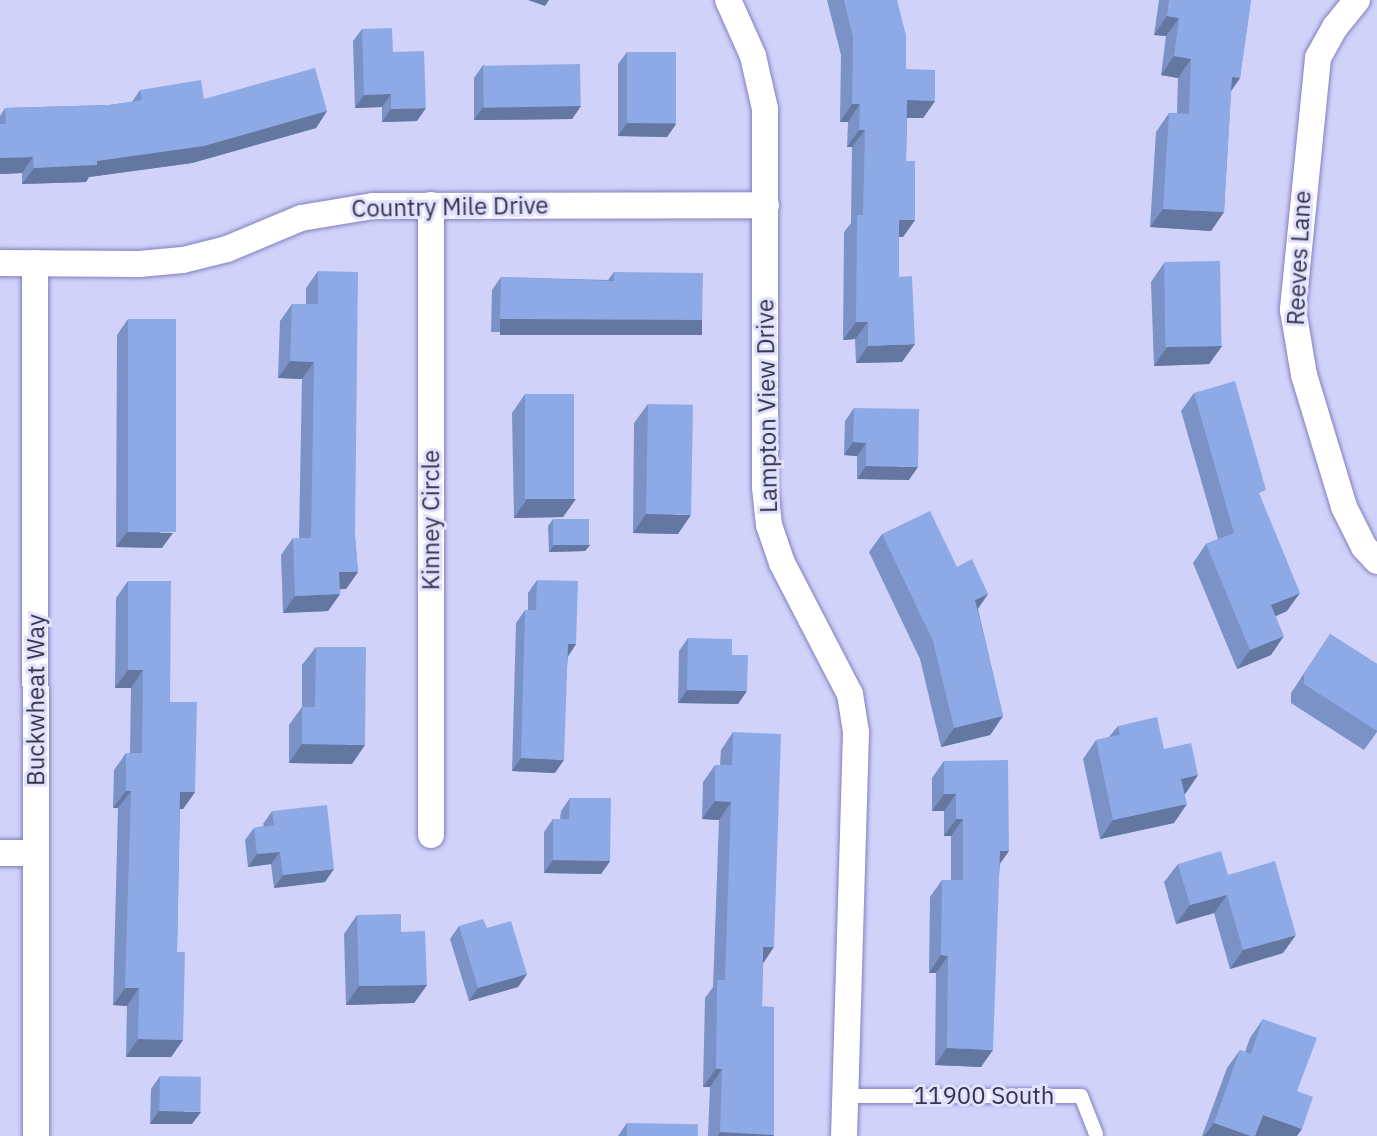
<!DOCTYPE html>
<html>
<head>
<meta charset="utf-8">
<style>
  body { margin:0 }
  #map { position:relative; width:1377px; height:1136px; overflow:hidden; background:#d1d2fa; font-family:"IBM Plex Sans",sans-serif }
  div>[style] { position:absolute }
  [style*='--x'] { left:calc(var(--x)*1px); top:calc(var(--y)*1px); width:calc(var(--w)*1px); rotate:calc(var(--a)*1deg) }
  .roads { filter:drop-shadow(0 0 2px #8180be) drop-shadow(0 0 2px #8180be) }
  .service>* { height:14px; margin:-7px; padding:0 7px; transform-origin:7px; border-radius:7px; background:#fff }
  .minor>* { height:26px; margin:-13px; padding:0 13px; transform-origin:13px; border-radius:13px; background:#fff }
  .wall>* { inset:0; background:#7a92c6 }
  .shaded-wall>* { inset:0; background:#6377a1; transform-origin:0 0 }
  .building>* { inset:0; background:#8eaae6; transform-origin:0 0 }
  span { translate:-50% -50%; white-space:nowrap; text-align:center; line-height:1.15; -webkit-text-stroke:6px #e0e1fc; paint-order:stroke }
  .street-label { font-size:24px; color:#34344e }
</style>
</head>
<body>
<div id="map">
  <div class="roads">
    <div class="service">
      <div style="--x:845;--y:1096;--w:236;--a:0"></div>
      <div style="--x:1081;--y:1096;--w:41;--a:68.5"></div>
    </div>
    <div class="minor">
      <div style="--x:728;--y:0;--w:61;--a:65.9"></div>
      <div style="--x:753;--y:56;--w:54;--a:77.2"></div>
      <div style="--x:765;--y:109;--w:378;--a:90"></div>
      <div style="--x:765;--y:487;--w:38;--a:84"></div>
      <div style="--x:769;--y:525;--w:40;--a:71.1"></div>
      <div style="--x:782;--y:563;--w:148;--a:62.6"></div>
      <div style="--x:850;--y:694;--w:39;--a:81"></div>
      <div style="--x:856;--y:733;--w:403;--a:91.7"></div>
      <div style="--x:1357;--y:0;--w:35;--a:129"></div>
      <div style="--x:1335;--y:27;--w:35;--a:119"></div>
      <div style="--x:1318;--y:58;--w:253;--a:95.7"></div>
      <div style="--x:1293;--y:310;--w:66;--a:80.4"></div>
      <div style="--x:1304;--y:375;--w:138;--a:73.1"></div>
      <div style="--x:1344;--y:507;--w:45;--a:63.4"></div>
      <div style="--x:1364;--y:547;--w:19;--a:47"></div>
      <div style="--x:0;--y:263;--w:139;--a:0.4"></div>
      <div style="--x:139;--y:264;--w:44;--a:-5.2"></div>
      <div style="--x:183;--y:260;--w:45;--a:-14"></div>
      <div style="--x:227;--y:249;--w:80;--a:-22.7"></div>
      <div style="--x:301;--y:218;--w:73;--a:-9.5"></div>
      <div style="--x:373;--y:206;--w:393;--a:-0.1"></div>
      <div style="--x:35;--y:263;--w:873;--a:89.93"></div>
      <div style="--x:431;--y:835;--w:630;--a:-90"></div>
      <div style="--x:0;--y:853;--w:36;--a:0"></div>
    </div>
  </div>
  <div class="wall">
    <div style="clip-path:polygon(827px 0,897px 0,906px 69px,935px 101px,923px 118px,907px 118px,906px 161px,915px 220px,903px 237px,899px 237px,899px 277px,902px 362px,856px 363px,855px 339px,843px 340px,844px 232px,851px 223px,852px 147px,847px 147px,848px 122px,840px 122px,841px 55px)"></div>
    <div style="clip-path:polygon(1159px 0,1251px 0,1240px 78px,1231px 90px,1224px 212px,1211px 231px,1150px 227px,1156px 132px,1169px 113px,1177px 113px,1178px 78px,1161px 75px,1166px 36px,1154px 35px)"></div>
    <div style="clip-path:polygon(362px 29px,393px 52px,417px 121px,382px 122px,382px 107px,355px 108px,353px 41px)"></div>
    <div style="clip-path:polygon(627px 52px,676px 124px,667px 137px,618px 136px,618px 64px)"></div>
    <div style="clip-path:polygon(483px 65px,581px 106px,572px 119px,474px 120px,474px 78px)"></div>
    <div style="clip-path:polygon(140px 90px,204px 99px,327px 111px,316px 128px,192px 163px,89px 177px,86px 182px,22px 184px,22px 173px,0 174px,0 116px,5px 108px,109px 105px,132px 102px)"></div>
    <div style="clip-path:polygon(1164px 263px,1222px 346px,1209px 364px,1154px 366px,1151px 282px)"></div>
    <div style="clip-path:polygon(318px 271px,355px 536px,358px 572px,346px 589px,340px 589px,340px 594px,328px 611px,283px 613px,281px 555px,293px 538px,299px 538px,302px 379px,278px 378px,280px 321px,292px 304px,306px 304px,306px 288px)"></div>
    <div style="clip-path:polygon(614px 272px,702px 320px,693px 333px,491px 332px,492px 290px,501px 277px,608px 280px)"></div>
    <div style="clip-path:polygon(128px 319px,162px 548px,116px 547px,117px 335px)"></div>
    <div style="clip-path:polygon(1194px 393px,1261px 498px,1287px 611px,1276px 616px,1271px 655px,1237px 669px,1193px 563px,1206px 544px,1218px 539px,1181px 411px)"></div>
    <div style="clip-path:polygon(525px 394px,563px 517px,514px 518px,512px 413px)"></div>
    <div style="clip-path:polygon(648px 404px,678px 534px,633px 533px,634px 423px)"></div>
    <div style="clip-path:polygon(854px 408px,909px 480px,857px 479px,857px 456px,844px 455px,845px 421px)"></div>
    <div style="clip-path:polygon(553px 519px,590px 545px,585px 551px,549px 552px,548px 526px)"></div>
    <div style="clip-path:polygon(882px 534px,957px 567px,988px 594px,978px 609px,1003px 716px,990px 735px,941px 747px,920px 659px,869px 552px)"></div>
    <div style="clip-path:polygon(537px 580px,576px 644px,568px 657px,555px 773px,512px 771px,516px 623px,525px 610px,528px 610px,528px 593px)"></div>
    <div style="clip-path:polygon(128px 581px,170px 702px,195px 792px,183px 809px,180px 809px,177px 952px,183px 1040px,171px 1057px,126px 1057px,127px 1006px,113px 1005px,118px 808px,113px 808px,114px 770px,126px 753px,130px 753px,131px 688px,115px 688px,116px 598px)"></div>
    <div style="clip-path:polygon(1330px 634px,1377px 664px,1377px 732px,1364px 750px,1291px 703px,1291px 693px)"></div>
    <div style="clip-path:polygon(688px 638px,732px 655px,738px 704px,678px 703px,679px 651px)"></div>
    <div style="clip-path:polygon(316px 647px,352px 764px,289px 763px,289px 725px,302px 707px,302px 665px)"></div>
    <div style="clip-path:polygon(1118px 726px,1164px 749px,1198px 775px,1185px 794px,1174px 823px,1100px 839px,1083px 759px,1096px 740px,1109px 737px)"></div>
    <div style="clip-path:polygon(733px 732px,763px 964px,762px 1006px,774px 1135px,773px 1136px,708px 1136px,710px 1087px,703px 1087px,705px 998px,713px 987px,719px 820px,702px 819px,703px 782px,715px 765px,720px 765px,721px 750px)"></div>
    <div style="clip-path:polygon(944px 761px,1000px 864px,981px 1067px,935px 1065px,936px 973px,929px 973px,930px 897px,942px 880px,951px 880px,951px 836px,944px 836px,944px 811px,932px 811px,932px 778px)"></div>
    <div style="clip-path:polygon(570px 798px,610px 861px,601px 874px,544px 873px,544px 832px,553px 819px,560px 819px,561px 811px)"></div>
    <div style="clip-path:polygon(272px 811px,325px 882px,274px 888px,271px 864px,248px 867px,245px 840px,254px 828px,264px 826px,263px 824px)"></div>
    <div style="clip-path:polygon(1178px 864px,1228px 875px,1283px 953px,1230px 969px,1214px 913px,1176px 924px,1164px 882px)"></div>
    <div style="clip-path:polygon(357px 915px,401px 932px,427px 985px,414px 1003px,346px 1005px,344px 934px)"></div>
    <div style="clip-path:polygon(459px 926px,487px 928px,527px 974px,518px 987px,469px 1001px,450px 939px)"></div>
    <div style="clip-path:polygon(1263px 1019px,1297px 1091px,1297px 1136px,1202px 1136px,1227px 1068px,1240px 1050px,1245px 1052px,1250px 1038px)"></div>
    <div style="clip-path:polygon(160px 1076px,192px 1124px,150px 1124px,151px 1089px)"></div>
    <div style="clip-path:polygon(627px 1123px,697px 1136px,618px 1136px)"></div>
  </div>
  <div class="shaded-wall">
    <div style="clip-path:polygon(528px 0,549px 0,545px 6px)"></div>
    <div style="clip-path:polygon(1167px 16px,1179px 18px,1166px 36px,1154px 35px)"></div>
    <div style="clip-path:polygon(1174px 56px,1191px 59px,1178px 78px,1161px 75px)"></div>
    <div style="clip-path:polygon(1232px 77px,1240px 78px,1227px 97px)"></div>
    <div style="clip-path:polygon(391px 94px,382px 107px,355px 108px,364px 95px)"></div>
    <div style="clip-path:polygon(907px 100px,935px 101px,923px 118px,895px 118px)"></div>
    <div style="clip-path:polygon(852px 104px,860px 104px,848px 122px,840px 122px)"></div>
    <div style="clip-path:polygon(581px 106px,572px 119px,474px 120px,483px 107px)"></div>
    <div style="clip-path:polygon(426px 108px,417px 121px,382px 122px,391px 109px)"></div>
    <div style="clip-path:polygon(327px 111px,316px 128px,192px 163px,89px 177px,86px 182px,22px 184px,34px 168px,97px 161px)"></div>
    <div style="clip-path:polygon(627px 123px,676px 124px,667px 137px,618px 136px)"></div>
    <div style="clip-path:polygon(859px 130px,865px 130px,852px 147px,847px 147px)"></div>
    <div style="clip-path:polygon(33px 157px,22px 173px,0 174px,0 158px)"></div>
    <div style="clip-path:polygon(1163px 209px,1224px 212px,1211px 231px,1150px 227px)"></div>
    <div style="clip-path:polygon(899px 220px,915px 220px,903px 237px,886px 237px)"></div>
    <div style="left:500px;top:319px;width:202px;height:16px"></div>
    <div style="clip-path:polygon(856px 322px,868px 322px,855px 339px,843px 340px)"></div>
    <div style="clip-path:polygon(915px 344px,902px 362px,856px 363px,868px 346px)"></div>
    <div style="clip-path:polygon(1222px 346px,1209px 364px,1154px 366px,1167px 347px)"></div>
    <div style="clip-path:polygon(290px 361px,314px 362px,302px 379px,278px 378px)"></div>
    <div style="clip-path:polygon(853px 442px,866px 443px,857px 456px,844px 455px)"></div>
    <div style="clip-path:polygon(866px 466px,918px 467px,909px 480px,857px 479px)"></div>
    <div style="clip-path:polygon(527px 499px,576px 499px,563px 517px,514px 518px)"></div>
    <div style="clip-path:polygon(646px 514px,691px 515px,678px 534px,633px 533px)"></div>
    <div style="clip-path:polygon(127px 532px,173px 533px,162px 548px,116px 547px)"></div>
    <div style="clip-path:polygon(554px 545px,590px 545px,585px 551px,549px 552px)"></div>
    <div style="clip-path:polygon(339px 572px,358px 572px,346px 589px,327px 590px)"></div>
    <div style="clip-path:polygon(1300px 593px,1287px 611px,1258px 624px,1271px 605px)"></div>
    <div style="clip-path:polygon(340px 594px,328px 611px,283px 613px,295px 596px)"></div>
    <div style="clip-path:polygon(988px 594px,975px 612px,975px 600px)"></div>
    <div style="clip-path:polygon(1284px 636px,1271px 655px,1237px 669px,1250px 650px)"></div>
    <div style="clip-path:polygon(568px 644px,576px 644px,567px 657px)"></div>
    <div style="clip-path:polygon(128px 670px,143px 670px,131px 688px,115px 688px)"></div>
    <div style="clip-path:polygon(687px 690px,747px 691px,738px 704px,678px 703px)"></div>
    <div style="clip-path:polygon(1003px 716px,990px 735px,941px 747px,954px 728px)"></div>
    <div style="clip-path:polygon(302px 744px,365px 745px,352px 764px,289px 763px)"></div>
    <div style="clip-path:polygon(521px 758px,564px 760px,555px 773px,512px 771px)"></div>
    <div style="clip-path:polygon(1198px 775px,1185px 794px,1168px 798px,1181px 779px)"></div>
    <div style="clip-path:polygon(126px 791px,131px 791px,118px 808px,113px 808px)"></div>
    <div style="clip-path:polygon(180px 792px,195px 792px,183px 809px,168px 809px)"></div>
    <div style="clip-path:polygon(944px 794px,956px 794px,944px 811px,932px 811px)"></div>
    <div style="clip-path:polygon(715px 801px,731px 802px,719px 820px,702px 819px)"></div>
    <div style="clip-path:polygon(1187px 804px,1174px 823px,1100px 839px,1113px 820px)"></div>
    <div style="clip-path:polygon(956px 819px,963px 819px,951px 836px,944px 836px)"></div>
    <div style="clip-path:polygon(1000px 851px,1009px 851px,997px 868px)"></div>
    <div style="clip-path:polygon(280px 852px,271px 864px,248px 867px,257px 854px)"></div>
    <div style="clip-path:polygon(553px 860px,610px 861px,601px 874px,544px 873px)"></div>
    <div style="clip-path:polygon(334px 869px,325px 882px,274px 888px,283px 875px)"></div>
    <div style="clip-path:polygon(1227px 895px,1214px 913px,1176px 924px,1190px 905px)"></div>
    <div style="clip-path:polygon(1296px 935px,1283px 953px,1230px 969px,1243px 950px)"></div>
    <div style="clip-path:polygon(763px 947px,774px 947px,762px 965px)"></div>
    <div style="clip-path:polygon(941px 955px,948px 956px,936px 973px,929px 973px)"></div>
    <div style="clip-path:polygon(527px 974px,518px 987px,469px 1001px,478px 988px)"></div>
    <div style="clip-path:polygon(427px 985px,414px 1003px,346px 1005px,359px 986px)"></div>
    <div style="clip-path:polygon(125px 988px,139px 988px,127px 1006px,113px 1005px)"></div>
    <div style="clip-path:polygon(138px 1039px,183px 1040px,171px 1057px,126px 1057px)"></div>
    <div style="clip-path:polygon(947px 1048px,993px 1050px,981px 1067px,935px 1065px)"></div>
    <div style="clip-path:polygon(716px 1069px,722px 1069px,710px 1087px,703px 1087px)"></div>
    <div style="clip-path:polygon(159px 1111px,201px 1112px,192px 1124px,150px 1124px)"></div>
    <div style="clip-path:polygon(1263px 1115px,1302px 1129px,1297px 1136px,1255px 1136px)"></div>
    <div style="clip-path:polygon(1214px 1123px,1251px 1136px,1204px 1136px)"></div>
    <div style="clip-path:polygon(720px 1132px,774px 1135px,773px 1136px,718px 1136px)"></div>
  </div>
  <div class="building">
    <div style="clip-path:polygon(844px 0,897px 0,906px 35px,906px 69px,935px 70px,935px 101px,907px 100px,906px 161px,915px 161px,915px 220px,899px 220px,899px 277px,912px 276px,915px 344px,868px 346px,868px 322px,856px 322px,857px 215px,863px 215px,865px 130px,859px 130px,860px 104px,852px 104px,853px 37px)"></div>
    <div style="clip-path:polygon(1169px 0,1251px 0,1240px 78px,1232px 77px,1224px 212px,1163px 209px,1169px 113px,1189px 114px,1191px 59px,1174px 56px,1179px 18px,1167px 16px)"></div>
    <div style="clip-path:polygon(392px 28px,393px 52px,424px 51px,426px 108px,391px 109px,391px 94px,364px 95px,362px 29px)"></div>
    <div style="left:627px;top:52px;width:49px;height:71px"></div>
    <div style="left:580px;top:64px;width:42px;height:97px;rotate:89deg"></div>
    <div style="clip-path:polygon(315px 68px,327px 111px,204px 146px,97px 161px,97px 165px,34px 168px,33px 157px,0 158px,0 124px,6px 124px,5px 108px,109px 105px,142px 100px,140px 90px,201px 80px,204px 99px)"></div>
    <div style="left:1220px;top:261px;width:85px;height:56px;rotate:89deg"></div>
    <div style="clip-path:polygon(318px 271px,358px 272px,355px 536px,358px 572px,339px 572px,340px 594px,295px 596px,293px 538px,311px 538px,314px 362px,290px 361px,292px 304px,318px 304px)"></div>
    <div style="clip-path:polygon(614px 272px,703px 273px,702px 320px,500px 319px,501px 277px,614px 281px)"></div>
    <div style="left:128px;top:319px;width:48px;height:213px"></div>
    <div style="clip-path:polygon(1235px 381px,1266px 490px,1259px 493px,1300px 593px,1271px 605px,1284px 636px,1250px 650px,1206px 544px,1234px 533px,1194px 393px)"></div>
    <div style="left:525px;top:394px;width:49px;height:105px"></div>
    <div style="left:648px;top:404px;width:45px;height:110px;rotate:1deg"></div>
    <div style="clip-path:polygon(854px 408px,919px 409px,918px 467px,866px 466px,866px 443px,853px 442px)"></div>
    <div style="clip-path:polygon(930px 511px,957px 567px,972px 559px,988px 594px,975px 600px,1003px 716px,954px 728px,933px 641px,882px 534px)"></div>
    <div style="left:553px;top:519px;width:36px;height:26px"></div>
    <div style="clip-path:polygon(537px 580px,578px 581px,576px 644px,568px 644px,564px 760px,521px 758px,525px 610px,536px 610px)"></div>
    <div style="clip-path:polygon(128px 581px,171px 581px,170px 702px,197px 702px,195px 792px,180px 792px,177px 952px,185px 952px,183px 1040px,138px 1039px,139px 988px,125px 988px,131px 791px,126px 791px,126px 753px,142px 753px,143px 670px,128px 670px)"></div>
    <div style="clip-path:polygon(1330px 634px,1377px 664px,1377px 731px,1304px 684px,1304px 674px)"></div>
    <div style="clip-path:polygon(688px 638px,732px 639px,732px 655px,748px 655px,747px 691px,687px 690px)"></div>
    <div style="clip-path:polygon(316px 647px,366px 647px,365px 745px,302px 744px,302px 707px,315px 707px)"></div>
    <div style="clip-path:polygon(1157px 717px,1164px 749px,1191px 743px,1198px 775px,1181px 779px,1187px 804px,1113px 820px,1096px 740px,1120px 735px,1118px 726px)"></div>
    <div style="clip-path:polygon(733px 732px,781px 734px,774px 947px,763px 947px,762px 1006px,774px 1007px,774px 1135px,720px 1132px,722px 1069px,716px 1069px,717px 980px,725px 980px,731px 802px,715px 801px,715px 765px,732px 765px)"></div>
    <div style="clip-path:polygon(1008px 760px,1009px 851px,1000px 851px,993px 1050px,947px 1048px,948px 956px,941px 955px,942px 880px,963px 880px,963px 819px,956px 819px,956px 794px,944px 794px,944px 761px)"></div>
    <div style="clip-path:polygon(570px 798px,611px 798px,610px 861px,553px 860px,553px 819px,569px 819px)"></div>
    <div style="clip-path:polygon(327px 805px,334px 869px,283px 875px,280px 852px,257px 854px,254px 828px,274px 825px,272px 811px)"></div>
    <div style="clip-path:polygon(1221px 851px,1228px 875px,1275px 861px,1296px 935px,1243px 950px,1227px 895px,1190px 905px,1178px 864px)"></div>
    <div style="clip-path:polygon(401px 914px,401px 932px,425px 931px,427px 985px,359px 986px,357px 915px)"></div>
    <div style="clip-path:polygon(483px 919px,487px 928px,511px 921px,527px 974px,478px 988px,459px 926px)"></div>
    <div style="clip-path:polygon(1263px 1019px,1317px 1038px,1297px 1091px,1313px 1097px,1302px 1129px,1263px 1115px,1255px 1136px,1251px 1136px,1214px 1123px,1240px 1050px,1251px 1054px)"></div>
    <div style="left:160px;top:1076px;width:41px;height:35px;rotate:1deg"></div>
    <div style="left:627px;top:1123px;width:71px;height:13px;rotate:1deg"></div>
  </div>
  <div class="street-label">
    <span style="left:450px;top:207px;rotate:-1deg">Country Mile Drive</span>
    <span style="left:1299px;top:258px;rotate:-87deg">Reeves Lane</span>
    <span style="left:767px;top:406px;rotate:-91deg">Lampton View Drive</span>
    <span style="left:431px;top:520px;rotate:-90deg">Kinney Circle</span>
    <span style="left:36px;top:700px;rotate:-90deg">Buckwheat Way</span>
    <span style="left:984px;top:1096px">11900 South</span>
  </div>
</div>
</body>
</html>
